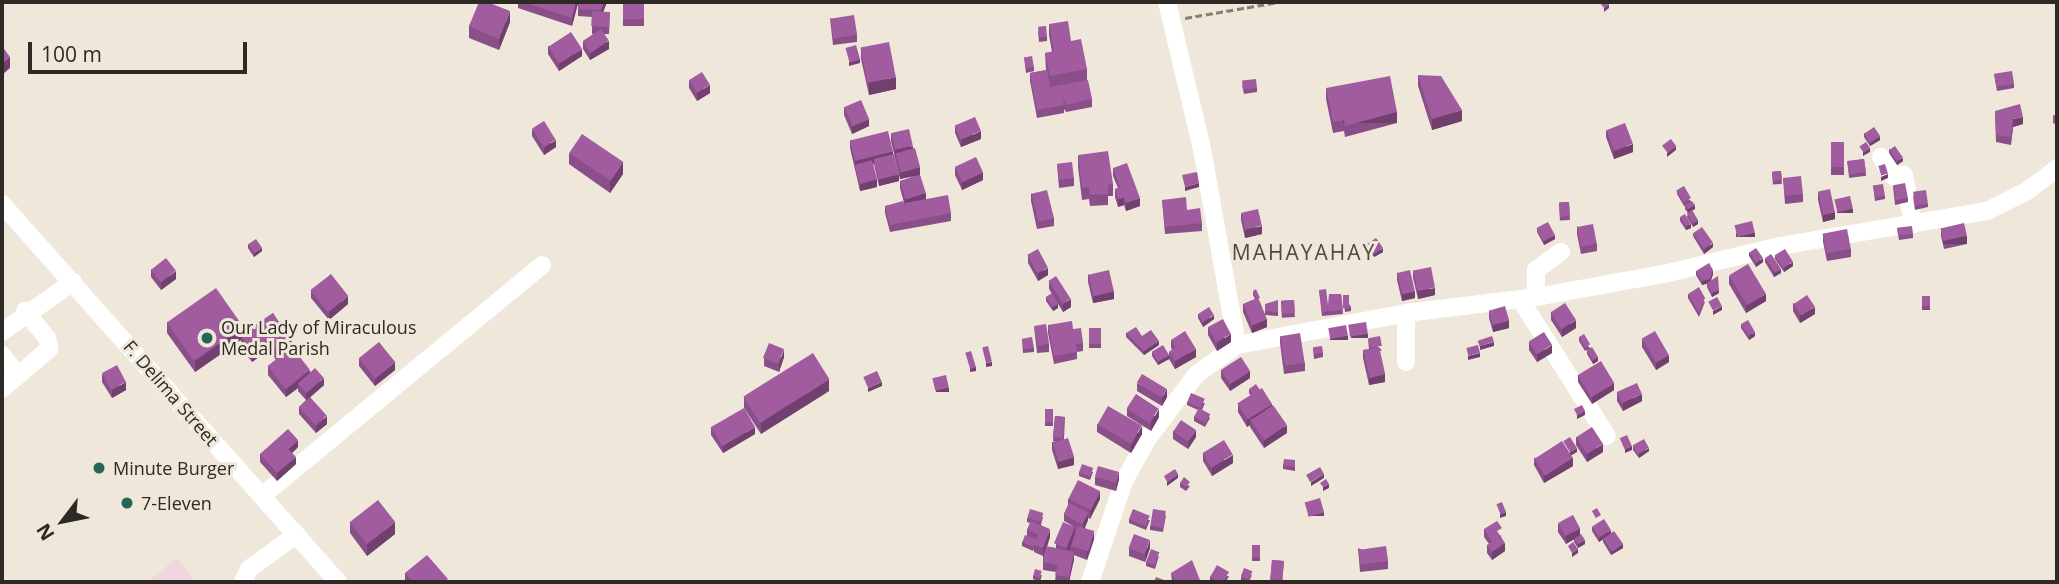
<!DOCTYPE html>
<html>
<head>
<meta charset="utf-8">
<style>
  body { margin:0 }
  #map { position:relative; width:2059px; height:584px; overflow:hidden; background:#efe8da; font-family:"Open Sans",sans-serif }
  div>[style] { position:absolute }
  [style*='--x'] { left:calc(var(--x)*1px); top:calc(var(--y)*1px); width:calc(var(--w)*1px); rotate:calc(var(--a)*1deg) }
  .medical>* { inset:0; background:#f1d7dd }
  .path>* { height:2.5px; margin-top:-1.25px; transform-origin:0; background:repeating-linear-gradient(90deg,#868178 0 7px,transparent 0 10.5px) }
  .minor>* { height:18px; margin:-9px; padding:0 9px; transform-origin:9px; border-radius:9px; background:#fff }
  .wall>* { inset:0; background:#8a4f89; transform-origin:0 0 }
  .shaded-wall>* { inset:0; background:#71406f; transform-origin:0 0 }
  .building>* { inset:0; background:#a15c9f; transform-origin:0 0 }
  .dots>* { width:19px; height:19px; translate:-50% -50%; box-sizing:border-box; border:4px solid #efe8da; border-radius:50% }
  span { translate:-50% -50%; white-space:nowrap; text-align:center; line-height:1.15; -webkit-text-stroke:6px #efe8da; paint-order:stroke }
  .poi-label { font-size:18px; color:#2d2a25 }
  .left { translate:0 -50%; text-align:left }
  .street-label { font-size:18px; color:#2d2a25 }
  .quarter-label { font-size:21px; color:#4f493e; letter-spacing:2px }
  .frame { position:absolute; inset:0; border:4px solid #2d2a25; pointer-events:none }
  .north { position:absolute; left:28px; top:486px; width:70px; height:70px; -webkit-text-stroke:5px #efe8da; paint-order:stroke; rotate:238deg; font-size:19px; font-weight:700; line-height:28px; text-align:center; color:#2d2a25 }
  .north::after { content:''; display:block; margin:auto; width:24px; height:32px; background:#2d2a25; clip-path:polygon(50% 0,100% 100%,50% 72%,0 100%) }
  .scale { position:absolute; left:28px; top:42px; width:219px; height:32px; box-sizing:border-box; border:4px solid #2d2a25; border-top:0; padding-left:9px; font-size:21px; line-height:24px; white-space:nowrap; color:#2d2a25; -webkit-text-stroke:5px #efe8da; paint-order:stroke }
</style>
</head>
<body>
<div id="map">
  <div class="medical">
    <div style="clip-path:polygon(177px 558px,196px 582px,147px 582px)"></div>
  </div>
  <div class="path">
    <div style="--x:1185;--y:18;--w:95;--a:-9.7"></div>
  </div>
  <div class="minor">
    <div style="--x:1167;--y:2;--w:151;--a:76.6"></div>
    <div style="--x:1202;--y:149;--w:199;--a:79.9"></div>
    <div style="--x:1881;--y:157;--w:22;--a:58"></div>
    <div style="--x:1893;--y:176;--w:11;--a:-5"></div>
    <div style="--x:1904;--y:175;--w:50;--a:79.6"></div>
    <div style="--x:2;--y:204;--w:506;--a:48.37"></div>
    <div style="--x:1536;--y:297;--w:27;--a:-90"></div>
    <div style="--x:1536;--y:270;--w:31;--a:-36"></div>
    <div style="--x:1520;--y:299;--w:162;--a:57.6"></div>
    <div style="--x:2;--y:332;--w:87;--a:-35.2"></div>
    <div style="--x:2;--y:355;--w:26;--a:53"></div>
    <div style="--x:1406;--y:362;--w:49;--a:-90"></div>
    <div style="--x:2;--y:389;--w:62;--a:-40.4"></div>
    <div style="--x:49;--y:349;--w:11;--a:-100"></div>
    <div style="--x:47;--y:338;--w:35;--a:-129"></div>
    <div style="--x:262;--y:496;--w:363;--a:-39.5"></div>
    <div style="--x:243;--y:582;--w:14;--a:-65"></div>
    <div style="--x:249;--y:569;--w:59;--a:-36.1"></div>
    <div style="--x:1090;--y:582;--w:107;--a:-71.4"></div>
    <div style="--x:1124;--y:481;--w:49;--a:-60.8"></div>
    <div style="--x:1148;--y:438;--w:81;--a:-52.6"></div>
    <div style="--x:1197;--y:374;--w:49;--a:-35.9"></div>
    <div style="--x:1237;--y:345;--w:172;--a:-10.7"></div>
    <div style="--x:1406;--y:313;--w:131;--a:-7"></div>
    <div style="--x:1536;--y:297;--w:134;--a:-10.3"></div>
    <div style="--x:1668;--y:273;--w:115;--a:-13.6"></div>
    <div style="--x:1780;--y:246;--w:210;--a:-9.6"></div>
    <div style="--x:1987;--y:211;--w:45;--a:-26.6"></div>
    <div style="--x:2027;--y:191;--w:38;--a:-37"></div>
  </div>
  <div class="wall">
    <div style="clip-path:polygon(518px 2px,578px 2px,572px 26px,518px 8px)"></div>
    <div style="clip-path:polygon(578px 2px,607px 2px,603px 12px,610px 12px,609px 34px,604px 34px,609px 49px,590px 60px,583px 49px,583px 41px,594px 34px,592px 34px,592px 17px,578px 16px)"></div>
    <div style="left:623px;top:2px;width:21px;height:24px"></div>
    <div style="clip-path:polygon(830px 18px,857px 35px,857px 42px,833px 45px)"></div>
    <div style="clip-path:polygon(510px 22px,499px 50px,469px 38px,469px 26px)"></div>
    <div style="clip-path:polygon(1049px 24px,1071px 41px,1087px 69px,1087px 80px,1092px 99px,1092px 107px,1066px 112px,1064px 109px,1064px 113px,1037px 118px,1030px 81px,1030px 73px,1046px 70px,1045px 53px,1052px 52px,1049px 35px)"></div>
    <div style="clip-path:polygon(1038px 31px,1047px 37px,1047px 41px,1039px 42px)"></div>
    <div style="clip-path:polygon(548px 46px,582px 56px,559px 71px,548px 54px)"></div>
    <div style="clip-path:polygon(861px 48px,896px 89px,869px 95px,861px 59px)"></div>
    <div style="clip-path:polygon(1024px 57px,1034px 67px,1034px 71px,1026px 73px)"></div>
    <div style="clip-path:polygon(1994px 74px,2014px 84px,2014px 88px,1997px 91px)"></div>
    <div style="clip-path:polygon(1418px 75px,1462px 121px,1432px 130px,1418px 86px)"></div>
    <div style="clip-path:polygon(689px 80px,710px 93px,697px 101px,689px 88px)"></div>
    <div style="clip-path:polygon(1242px 85px,1257px 88px,1257px 92px,1244px 94px)"></div>
    <div style="clip-path:polygon(1326px 88px,1397px 123px,1345px 137px,1344px 131px,1333px 133px,1326px 99px)"></div>
    <div style="clip-path:polygon(844px 107px,869px 126px,852px 134px,844px 115px)"></div>
    <div style="clip-path:polygon(1995px 111px,2023px 124px,2013px 127px,2011px 145px,1996px 142px)"></div>
    <div style="clip-path:polygon(955px 126px,981px 139px,961px 147px,955px 133px)"></div>
    <div style="clip-path:polygon(532px 129px,556px 147px,544px 155px,532px 136px)"></div>
    <div style="clip-path:polygon(1606px 130px,1633px 152px,1614px 159px,1606px 137px)"></div>
    <div style="clip-path:polygon(891px 133px,913px 148px,926px 199px,951px 213px,951px 221px,890px 232px,885px 213px,885px 206px,904px 203px,900px 188px,900px 181px,918px 175px,900px 179px,891px 141px)"></div>
    <div style="clip-path:polygon(1864px 133px,1880px 140px,1870px 146px,1864px 137px)"></div>
    <div style="clip-path:polygon(850px 140px,893px 154px,899px 181px,879px 186px,874px 164px,873px 164px,877px 187px,860px 191px,850px 148px)"></div>
    <div style="left:1831px;top:142px;width:13px;height:33px"></div>
    <div style="clip-path:polygon(1889px 149px,1903px 161px,1897px 165px,1889px 153px)"></div>
    <div style="clip-path:polygon(569px 153px,623px 174px,610px 193px,569px 164px)"></div>
    <div style="clip-path:polygon(1078px 155px,1113px 184px,1113px 196px,1108px 196px,1108px 205px,1090px 206px,1089px 199px,1082px 200px,1078px 167px)"></div>
    <div style="left:1864px;top:159px;width:17px;height:17px;rotate:83deg"></div>
    <div style="clip-path:polygon(1057px 164px,1074px 178px,1074px 186px,1059px 188px)"></div>
    <div style="clip-path:polygon(955px 167px,983px 180px,962px 190px,955px 175px)"></div>
    <div style="clip-path:polygon(1113px 168px,1140px 206px,1126px 211px,1124px 205px,1118px 207px,1115px 197px,1115px 189px,1118px 188px,1113px 176px)"></div>
    <div style="left:1781px;top:171px;width:13px;height:9px;rotate:86deg"></div>
    <div style="clip-path:polygon(1783px 178px,1803px 194px,1803px 202px,1785px 204px)"></div>
    <div style="clip-path:polygon(1873px 185px,1885px 196px,1885px 199px,1875px 201px)"></div>
    <div style="clip-path:polygon(1893px 186px,1908px 198px,1908px 202px,1895px 205px)"></div>
    <div style="clip-path:polygon(1677px 191px,1691px 201px,1695px 209px,1692px 210px,1698px 224px,1693px 227px,1687px 217px,1688px 213px,1685px 209px,1685px 206px,1684px 206px,1677px 194px)"></div>
    <div style="clip-path:polygon(1818px 192px,1835px 219px,1823px 222px,1818px 200px)"></div>
    <div style="clip-path:polygon(1031px 193px,1054px 218px,1054px 226px,1037px 229px,1031px 201px)"></div>
    <div style="clip-path:polygon(1913px 196px,1928px 204px,1928px 207px,1915px 210px)"></div>
    <div style="clip-path:polygon(1162px 200px,1187px 210px,1202px 223px,1202px 231px,1165px 234px)"></div>
    <div style="left:1569px;top:202px;width:18px;height:10px;rotate:87deg"></div>
    <div style="clip-path:polygon(1241px 213px,1262px 234px,1245px 238px,1241px 220px)"></div>
    <div style="clip-path:polygon(1680px 217px,1691px 228px,1686px 230px,1680px 221px)"></div>
    <div style="clip-path:polygon(1577px 226px,1597px 244px,1597px 251px,1581px 254px,1577px 234px)"></div>
    <div style="clip-path:polygon(1537px 228px,1555px 239px,1544px 245px,1537px 232px)"></div>
    <div style="clip-path:polygon(1897px 228px,1913px 234px,1913px 238px,1899px 240px)"></div>
    <div style="clip-path:polygon(1941px 228px,1967px 244px,1944px 249px,1941px 236px)"></div>
    <div style="clip-path:polygon(1693px 233px,1713px 247px,1704px 254px,1693px 236px)"></div>
    <div style="clip-path:polygon(1823px 234px,1851px 249px,1851px 257px,1827px 261px,1823px 242px)"></div>
    <div style="clip-path:polygon(1367px 243px,1383px 252px,1374px 257px,1367px 247px)"></div>
    <div style="clip-path:polygon(248px 244px,262px 251px,254px 257px,248px 248px)"></div>
    <div style="clip-path:polygon(1749px 252px,1763px 262px,1756px 267px,1749px 256px)"></div>
    <div style="clip-path:polygon(1028px 255px,1048px 275px,1038px 281px,1028px 263px)"></div>
    <div style="clip-path:polygon(1775px 255px,1793px 266px,1784px 272px,1775px 259px)"></div>
    <div style="clip-path:polygon(1765px 258px,1781px 273px,1774px 277px,1765px 262px)"></div>
    <div style="clip-path:polygon(151px 269px,176px 279px,161px 290px,151px 277px)"></div>
    <div style="clip-path:polygon(1413px 270px,1435px 295px,1418px 299px,1413px 278px)"></div>
    <div style="clip-path:polygon(1696px 271px,1713px 274px,1711px 281px,1719px 293px,1712px 297px,1707px 287px,1707px 284px,1702px 285px,1696px 275px)"></div>
    <div style="clip-path:polygon(1397px 272px,1415px 298px,1402px 301px,1397px 280px)"></div>
    <div style="clip-path:polygon(1088px 274px,1114px 299px,1093px 303px,1088px 282px)"></div>
    <div style="clip-path:polygon(1729px 276px,1766px 301px,1746px 313px,1729px 284px)"></div>
    <div style="clip-path:polygon(1049px 281px,1071px 307px,1063px 312px,1058px 304px,1058px 308px,1053px 311px,1046px 301px,1046px 297px,1052px 294px,1049px 289px)"></div>
    <div style="clip-path:polygon(311px 290px,348px 304px,329px 320px,311px 298px)"></div>
    <div style="clip-path:polygon(1319px 290px,1328px 305px,1341px 294px,1343px 314px,1322px 316px)"></div>
    <div style="clip-path:polygon(1253px 291px,1260px 302px,1265px 315px,1265px 311px,1278px 300px,1278px 316px,1265px 315px,1267px 327px,1252px 333px,1243px 312px,1243px 304px,1255px 299px,1253px 295px)"></div>
    <div style="clip-path:polygon(1688px 294px,1705px 302px,1699px 317px,1688px 298px)"></div>
    <div style="clip-path:polygon(1343px 295px,1351px 307px,1351px 311px,1345px 312px)"></div>
    <div style="left:1922px;top:296px;width:8px;height:14px"></div>
    <div style="left:1294px;top:300px;width:17px;height:13px;rotate:87deg"></div>
    <div style="clip-path:polygon(1793px 303px,1815px 314px,1800px 323px,1793px 311px)"></div>
    <div style="clip-path:polygon(1489px 311px,1509px 328px,1493px 332px,1489px 318px)"></div>
    <div style="clip-path:polygon(1551px 312px,1576px 328px,1562px 337px,1551px 320px)"></div>
    <div style="clip-path:polygon(273px 313px,292px 347px,310px 372px,324px 385px,310px 397px,327px 424px,316px 433px,299px 414px,299px 407px,306px 400px,298px 391px,298px 388px,286px 397px,268px 375px,268px 367px,276px 360px,269px 350px,252px 362px,241px 347px,241px 340px,195px 372px,167px 333px,167px 322px,243px 334px)"></div>
    <div style="clip-path:polygon(1198px 314px,1214px 319px,1203px 327px,1198px 318px)"></div>
    <div style="clip-path:polygon(1741px 324px,1755px 336px,1749px 340px,1741px 328px)"></div>
    <div style="clip-path:polygon(1048px 325px,1073px 329px,1083px 343px,1083px 351px,1077px 352px,1077px 359px,1054px 364px,1048px 333px)"></div>
    <div style="clip-path:polygon(1034px 326px,1049px 344px,1049px 352px,1037px 353px)"></div>
    <div style="clip-path:polygon(1208px 327px,1231px 342px,1217px 351px,1208px 335px)"></div>
    <div style="left:1101px;top:328px;width:20px;height:12px;rotate:90deg"></div>
    <div style="clip-path:polygon(1126px 333px,1142px 336px,1159px 345px,1144px 355px,1126px 337px)"></div>
    <div style="clip-path:polygon(1280px 336px,1305px 363px,1305px 371px,1284px 374px,1280px 343px)"></div>
    <div style="clip-path:polygon(1579px 337px,1590px 348px,1598px 361px,1593px 364px,1587px 354px,1587px 350px,1585px 351px,1579px 341px)"></div>
    <div style="clip-path:polygon(1022px 339px,1034px 348px,1034px 352px,1023px 353px)"></div>
    <div style="clip-path:polygon(1368px 339px,1382px 350px,1380px 351px,1385px 382px,1369px 385px,1363px 358px,1363px 350px,1369px 349px)"></div>
    <div style="clip-path:polygon(1642px 339px,1669px 362px,1656px 370px,1642px 347px)"></div>
    <div style="clip-path:polygon(1171px 340px,1196px 357px,1175px 369px,1169px 359px,1169px 352px,1172px 350px,1171px 347px)"></div>
    <div style="clip-path:polygon(1529px 342px,1552px 353px,1537px 362px,1529px 350px)"></div>
    <div style="clip-path:polygon(1313px 348px,1323px 353px,1323px 357px,1314px 359px)"></div>
    <div style="clip-path:polygon(1152px 352px,1169px 359px,1158px 365px,1152px 356px)"></div>
    <div style="clip-path:polygon(784px 357px,779px 372px,764px 366px,764px 358px)"></div>
    <div style="clip-path:polygon(359px 358px,395px 370px,375px 386px,359px 366px)"></div>
    <div style="clip-path:polygon(1221px 370px,1250px 378px,1230px 391px,1221px 378px)"></div>
    <div style="clip-path:polygon(102px 374px,126px 390px,112px 398px,102px 382px)"></div>
    <div style="clip-path:polygon(1578px 375px,1614px 390px,1592px 404px,1578px 382px)"></div>
    <div style="clip-path:polygon(1137px 383px,1167px 397px,1162px 406px,1137px 391px)"></div>
    <div style="clip-path:polygon(1249px 389px,1260px 390px,1272px 405px,1287px 433px,1264px 448px,1250px 427px,1250px 425px,1247px 427px,1238px 412px,1238px 404px,1251px 396px,1249px 393px)"></div>
    <div style="clip-path:polygon(829px 391px,761px 434px,744px 408px,744px 397px)"></div>
    <div style="clip-path:polygon(1617px 393px,1642px 401px,1623px 411px,1617px 401px)"></div>
    <div style="clip-path:polygon(1187px 402px,1205px 403px,1202px 410px,1210px 418px,1205px 427px,1194px 421px,1194px 417px,1198px 410px,1187px 405px)"></div>
    <div style="clip-path:polygon(1127px 408px,1159px 417px,1151px 431px,1127px 416px)"></div>
    <div style="left:1045px;top:409px;width:8px;height:17px"></div>
    <div style="clip-path:polygon(1055px 416px,1065px 417px,1064px 439px,1074px 465px,1058px 469px,1052px 450px,1052px 442px,1056px 441px,1053px 441px)"></div>
    <div style="clip-path:polygon(1097px 424px,1142px 434px,1131px 453px,1097px 432px)"></div>
    <div style="clip-path:polygon(711px 427px,755px 434px,723px 453px,711px 435px)"></div>
    <div style="clip-path:polygon(1173px 431px,1196px 437px,1188px 449px,1173px 439px)"></div>
    <div style="clip-path:polygon(1576px 437px,1603px 452px,1587px 462px,1576px 445px)"></div>
    <div style="clip-path:polygon(1633px 446px,1649px 451px,1639px 458px,1633px 450px)"></div>
    <div style="clip-path:polygon(298px 447px,292px 453px,296px 464px,277px 481px,260px 462px,260px 454px)"></div>
    <div style="clip-path:polygon(1577px 452px,1571px 455px,1573px 466px,1544px 483px,1534px 465px,1534px 458px)"></div>
    <div style="clip-path:polygon(1203px 453px,1233px 463px,1212px 476px,1203px 461px)"></div>
    <div style="clip-path:polygon(1295px 460px,1295px 471px,1283px 469px,1283px 465px)"></div>
    <div style="clip-path:polygon(1079px 472px,1093px 472px,1090px 480px,1079px 476px)"></div>
    <div style="clip-path:polygon(1095px 477px,1119px 479px,1116px 491px,1095px 485px)"></div>
    <div style="clip-path:polygon(1180px 483px,1190px 486px,1186px 491px,1180px 487px)"></div>
    <div style="clip-path:polygon(1068px 499px,1100px 499px,1090px 519px,1088px 518px,1088px 520px,1085px 528px,1094px 539px,1087px 560px,1074px 555px,1069px 582px,1055px 582px,1056px 572px,1043px 570px,1043px 556px,1034px 552px,1034px 549px,1033px 551px,1022px 546px,1022px 542px,1027px 536px,1027px 530px,1030px 523px,1027px 522px,1027px 518px,1043px 517px,1041px 525px,1050px 537px,1047px 547px,1056px 548px,1056px 544px,1073px 526px,1064px 521px,1064px 514px,1068px 505px)"></div>
    <div style="clip-path:polygon(1166px 515px,1163px 532px,1150px 530px,1150px 526px)"></div>
    <div style="clip-path:polygon(1129px 519px,1150px 520px,1146px 530px,1129px 523px)"></div>
    <div style="clip-path:polygon(350px 522px,395px 534px,367px 556px,350px 533px)"></div>
    <div style="clip-path:polygon(1558px 524px,1580px 534px,1585px 544px,1578px 548px,1574px 542px,1574px 539px,1566px 544px,1558px 532px)"></div>
    <div style="clip-path:polygon(1592px 527px,1611px 533px,1623px 548px,1611px 555px,1603px 542px,1603px 539px,1599px 542px,1592px 531px)"></div>
    <div style="clip-path:polygon(1484px 529px,1502px 536px,1501px 536px,1505px 551px,1492px 560px,1487px 553px,1487px 545px,1489px 544px,1484px 537px)"></div>
    <div style="left:1252px;top:545px;width:8px;height:16px"></div>
    <div style="clip-path:polygon(1129px 548px,1150px 548px,1145px 562px,1129px 556px)"></div>
    <div style="clip-path:polygon(1358px 548px,1388px 561px,1388px 569px,1360px 572px)"></div>
    <div style="clip-path:polygon(1159px 556px,1155px 569px,1146px 566px,1146px 562px)"></div>
    <div style="left:1272px;top:560px;width:12px;height:22px;rotate:5deg"></div>
    <div style="clip-path:polygon(405px 573px,448px 582px,407px 582px,405px 581px)"></div>
    <div style="clip-path:polygon(1171px 573px,1200px 582px,1172px 582px)"></div>
    <div style="clip-path:polygon(1042px 575px,1040px 582px,1033px 579px,1033px 576px)"></div>
    <div style="clip-path:polygon(1252px 575px,1249px 582px,1241px 581px,1241px 577px)"></div>
    <div style="clip-path:polygon(1229px 576px,1226px 582px,1213px 582px,1210px 581px,1210px 577px)"></div>
  </div>
  <div class="shaded-wall">
    <div style="clip-path:polygon(576px 2px,578px 2px,578px 4px,572px 26px,572px 18px)"></div>
    <div style="clip-path:polygon(604px 2px,607px 2px,601px 18px,601px 10px)"></div>
    <div style="clip-path:polygon(1609px 4px,1609px 8px,1604px 12px,1604px 8px)"></div>
    <div style="clip-path:polygon(510px 11px,510px 22px,499px 50px,499px 39px)"></div>
    <div style="clip-path:polygon(609px 41px,609px 49px,590px 60px,590px 53px)"></div>
    <div style="clip-path:polygon(582px 49px,582px 56px,559px 71px,559px 63px)"></div>
    <div style="clip-path:polygon(10px 57px,10px 68px,2px 75px,2px 63px)"></div>
    <div style="clip-path:polygon(860px 59px,860px 63px,849px 66px,849px 62px)"></div>
    <div style="clip-path:polygon(896px 77px,896px 89px,869px 95px,869px 83px)"></div>
    <div style="clip-path:polygon(710px 85px,710px 93px,697px 101px,697px 93px)"></div>
    <div style="clip-path:polygon(1462px 110px,1462px 121px,1432px 130px,1432px 119px)"></div>
    <div style="left:1397px;top:112px;width:11px;height:54px;rotate:90deg"></div>
    <div style="clip-path:polygon(2023px 117px,2023px 124px,2013px 127px,2011px 145px,2013px 119px)"></div>
    <div style="clip-path:polygon(869px 119px,869px 126px,852px 134px,852px 126px)"></div>
    <div style="clip-path:polygon(981px 131px,981px 139px,961px 147px,961px 140px)"></div>
    <div style="clip-path:polygon(1880px 136px,1880px 140px,1870px 146px,1870px 143px)"></div>
    <div style="clip-path:polygon(556px 140px,556px 147px,544px 155px,544px 148px)"></div>
    <div style="clip-path:polygon(1633px 144px,1633px 152px,1614px 159px,1614px 151px)"></div>
    <div style="clip-path:polygon(913px 146px,913px 154px,896px 153px,895px 158px,895px 150px)"></div>
    <div style="clip-path:polygon(1676px 146px,1676px 150px,1667px 157px,1667px 153px)"></div>
    <div style="clip-path:polygon(1870px 148px,1870px 152px,1863px 156px,1863px 152px)"></div>
    <div style="clip-path:polygon(893px 151px,893px 159px,874px 159px,874px 164px,855px 169px,855px 161px)"></div>
    <div style="clip-path:polygon(1903px 158px,1903px 161px,1897px 165px,1897px 161px)"></div>
    <div style="clip-path:polygon(623px 162px,623px 174px,610px 193px,610px 181px)"></div>
    <div style="clip-path:polygon(920px 167px,920px 175px,900px 179px,900px 172px)"></div>
    <div style="clip-path:polygon(983px 172px,983px 180px,962px 190px,962px 182px)"></div>
    <div style="clip-path:polygon(899px 174px,899px 181px,879px 186px,879px 178px)"></div>
    <div style="clip-path:polygon(1888px 174px,1888px 178px,1881px 181px,1881px 177px)"></div>
    <div style="clip-path:polygon(877px 179px,877px 187px,860px 191px,860px 184px)"></div>
    <div style="clip-path:polygon(1199px 183px,1199px 187px,1185px 191px,1185px 187px)"></div>
    <div style="clip-path:polygon(926px 193px,926px 201px,905px 207px,905px 199px)"></div>
    <div style="clip-path:polygon(1124px 198px,1124px 205px,1118px 207px,1118px 199px)"></div>
    <div style="clip-path:polygon(1140px 198px,1140px 206px,1126px 211px,1126px 203px)"></div>
    <div style="clip-path:polygon(1695px 205px,1695px 209px,1688px 213px,1688px 209px)"></div>
    <div style="left:1853px;top:209px;width:4px;height:16px;rotate:90deg"></div>
    <div style="clip-path:polygon(1835px 212px,1835px 219px,1823px 222px,1823px 214px)"></div>
    <div style="clip-path:polygon(1698px 220px,1698px 224px,1693px 227px,1693px 223px)"></div>
    <div style="clip-path:polygon(1691px 224px,1691px 228px,1686px 230px,1686px 226px)"></div>
    <div style="clip-path:polygon(1262px 226px,1262px 234px,1245px 238px,1245px 230px)"></div>
    <div style="left:1755px;top:233px;width:4px;height:19px;rotate:90deg"></div>
    <div style="clip-path:polygon(1555px 235px,1555px 239px,1544px 245px,1544px 241px)"></div>
    <div style="left:1967px;top:236px;width:8px;height:24px;rotate:90deg"></div>
    <div style="clip-path:polygon(1713px 243px,1713px 247px,1704px 254px,1704px 250px)"></div>
    <div style="clip-path:polygon(262px 248px,262px 251px,254px 257px,254px 253px)"></div>
    <div style="clip-path:polygon(1383px 248px,1383px 252px,1374px 257px,1374px 254px)"></div>
    <div style="clip-path:polygon(1763px 258px,1763px 262px,1756px 267px,1756px 263px)"></div>
    <div style="clip-path:polygon(1793px 262px,1793px 266px,1784px 272px,1784px 268px)"></div>
    <div style="clip-path:polygon(1048px 268px,1048px 275px,1038px 281px,1038px 273px)"></div>
    <div style="clip-path:polygon(1781px 269px,1781px 273px,1774px 277px,1774px 273px)"></div>
    <div style="clip-path:polygon(1713px 270px,1713px 274px,1710px 282px,1702px 285px,1702px 281px)"></div>
    <div style="clip-path:polygon(176px 271px,176px 279px,161px 290px,161px 282px)"></div>
    <div style="clip-path:polygon(1435px 288px,1435px 295px,1418px 299px,1418px 291px)"></div>
    <div style="clip-path:polygon(1719px 290px,1719px 293px,1712px 297px,1712px 293px)"></div>
    <div style="clip-path:polygon(1114px 291px,1114px 299px,1093px 303px,1093px 296px)"></div>
    <div style="clip-path:polygon(1415px 291px,1415px 298px,1402px 301px,1402px 294px)"></div>
    <div style="clip-path:polygon(1766px 294px,1766px 301px,1746px 313px,1746px 305px)"></div>
    <div style="clip-path:polygon(348px 296px,348px 304px,329px 320px,329px 312px)"></div>
    <div style="clip-path:polygon(1071px 299px,1071px 307px,1063px 312px,1063px 304px)"></div>
    <div style="clip-path:polygon(1058px 304px,1058px 308px,1053px 311px,1053px 307px)"></div>
    <div style="clip-path:polygon(1722px 306px,1722px 310px,1713px 315px,1713px 311px)"></div>
    <div style="clip-path:polygon(1815px 307px,1815px 314px,1800px 323px,1800px 315px)"></div>
    <div style="clip-path:polygon(1214px 315px,1214px 319px,1203px 327px,1203px 323px)"></div>
    <div style="clip-path:polygon(1267px 319px,1267px 327px,1252px 333px,1252px 325px)"></div>
    <div style="clip-path:polygon(1509px 320px,1509px 328px,1493px 332px,1493px 325px)"></div>
    <div style="clip-path:polygon(1576px 320px,1576px 328px,1562px 337px,1562px 329px)"></div>
    <div style="clip-path:polygon(243px 327px,243px 338px,241px 335px,241px 340px,195px 372px,195px 361px)"></div>
    <div style="clip-path:polygon(1755px 332px,1755px 336px,1749px 340px,1749px 336px)"></div>
    <div style="clip-path:polygon(1231px 334px,1231px 342px,1217px 351px,1217px 343px)"></div>
    <div style="left:1368px;top:334px;width:4px;height:17px;rotate:90deg"></div>
    <div style="left:1348px;top:336px;width:4px;height:18px;rotate:90deg"></div>
    <div style="clip-path:polygon(269px 339px,269px 350px,252px 362px,252px 351px)"></div>
    <div style="clip-path:polygon(292px 341px,292px 352px,277px 362px,277px 351px)"></div>
    <div style="clip-path:polygon(1159px 341px,1159px 345px,1144px 355px,1144px 351px)"></div>
    <div style="clip-path:polygon(1494px 342px,1494px 346px,1480px 350px,1480px 346px)"></div>
    <div style="clip-path:polygon(1552px 345px,1552px 353px,1537px 362px,1537px 355px)"></div>
    <div style="clip-path:polygon(784px 349px,784px 357px,779px 372px,779px 364px)"></div>
    <div style="clip-path:polygon(1196px 349px,1196px 357px,1175px 369px,1175px 361px)"></div>
    <div style="clip-path:polygon(1480px 353px,1480px 357px,1468px 360px,1468px 356px)"></div>
    <div style="clip-path:polygon(1169px 355px,1169px 359px,1158px 365px,1158px 361px)"></div>
    <div style="clip-path:polygon(1669px 355px,1669px 362px,1656px 370px,1656px 362px)"></div>
    <div style="clip-path:polygon(1598px 357px,1598px 361px,1593px 364px,1593px 360px)"></div>
    <div style="clip-path:polygon(395px 362px,395px 370px,375px 386px,375px 379px)"></div>
    <div style="clip-path:polygon(992px 362px,992px 366px,986px 367px,986px 363px)"></div>
    <div style="clip-path:polygon(976px 367px,976px 371px,970px 372px,970px 368px)"></div>
    <div style="clip-path:polygon(310px 370px,310px 377px,298px 383px,298px 388px,286px 397px,286px 390px)"></div>
    <div style="clip-path:polygon(1250px 371px,1250px 378px,1230px 391px,1230px 383px)"></div>
    <div style="clip-path:polygon(1385px 374px,1385px 382px,1369px 385px,1369px 377px)"></div>
    <div style="clip-path:polygon(324px 378px,324px 385px,306px 401px,306px 393px)"></div>
    <div style="clip-path:polygon(829px 379px,829px 391px,761px 434px,761px 423px)"></div>
    <div style="clip-path:polygon(126px 382px,126px 390px,112px 398px,112px 390px)"></div>
    <div style="clip-path:polygon(882px 382px,882px 386px,868px 392px,868px 388px)"></div>
    <div style="clip-path:polygon(1614px 383px,1614px 390px,1592px 404px,1592px 397px)"></div>
    <div style="left:949px;top:388px;width:4px;height:13px;rotate:90deg"></div>
    <div style="clip-path:polygon(1167px 389px,1167px 397px,1162px 406px,1162px 398px)"></div>
    <div style="clip-path:polygon(1642px 394px,1642px 401px,1623px 411px,1623px 403px)"></div>
    <div style="clip-path:polygon(1272px 404px,1272px 411px,1250px 419px,1250px 425px,1247px 427px,1247px 419px)"></div>
    <div style="clip-path:polygon(1159px 409px,1159px 417px,1151px 431px,1151px 423px)"></div>
    <div style="clip-path:polygon(1585px 411px,1585px 415px,1577px 419px,1577px 415px)"></div>
    <div style="clip-path:polygon(327px 416px,327px 424px,316px 433px,316px 426px)"></div>
    <div style="clip-path:polygon(1287px 425px,1287px 433px,1264px 448px,1264px 440px)"></div>
    <div style="clip-path:polygon(1142px 426px,1142px 434px,1131px 453px,1131px 445px)"></div>
    <div style="clip-path:polygon(755px 427px,755px 434px,723px 453px,723px 446px)"></div>
    <div style="clip-path:polygon(1196px 430px,1196px 437px,1188px 449px,1188px 441px)"></div>
    <div style="clip-path:polygon(298px 440px,298px 447px,288px 457px,288px 449px)"></div>
    <div style="clip-path:polygon(1603px 444px,1603px 452px,1587px 462px,1587px 454px)"></div>
    <div style="clip-path:polygon(1632px 446px,1632px 450px,1625px 453px,1625px 449px)"></div>
    <div style="clip-path:polygon(1577px 448px,1577px 452px,1570px 456px,1570px 452px)"></div>
    <div style="clip-path:polygon(1649px 448px,1649px 451px,1639px 458px,1639px 454px)"></div>
    <div style="clip-path:polygon(1233px 455px,1233px 463px,1212px 476px,1212px 468px)"></div>
    <div style="clip-path:polygon(296px 457px,296px 464px,277px 481px,277px 473px)"></div>
    <div style="clip-path:polygon(1074px 457px,1074px 465px,1058px 469px,1058px 461px)"></div>
    <div style="clip-path:polygon(1573px 458px,1573px 466px,1544px 483px,1544px 475px)"></div>
    <div style="clip-path:polygon(1119px 472px,1119px 479px,1116px 491px,1116px 483px)"></div>
    <div style="clip-path:polygon(1178px 474px,1178px 478px,1167px 486px,1167px 482px)"></div>
    <div style="clip-path:polygon(1324px 474px,1324px 478px,1311px 486px,1311px 482px)"></div>
    <div style="clip-path:polygon(1329px 484px,1329px 488px,1323px 491px,1323px 487px)"></div>
    <div style="clip-path:polygon(1100px 491px,1100px 499px,1090px 519px,1090px 511px)"></div>
    <div style="left:1324px;top:512px;width:4px;height:16px;rotate:90deg"></div>
    <div style="clip-path:polygon(1506px 512px,1506px 516px,1500px 518px,1500px 514px)"></div>
    <div style="clip-path:polygon(1088px 513px,1088px 520px,1083px 531px,1083px 523px)"></div>
    <div style="clip-path:polygon(395px 522px,395px 534px,367px 556px,367px 544px)"></div>
    <div style="clip-path:polygon(1075px 527px,1075px 534px,1067px 556px,1067px 548px)"></div>
    <div style="clip-path:polygon(1580px 528px,1580px 536px,1566px 544px,1566px 536px)"></div>
    <div style="clip-path:polygon(1050px 529px,1050px 537px,1043px 556px,1043px 548px)"></div>
    <div style="clip-path:polygon(1611px 530px,1611px 534px,1599px 542px,1599px 538px)"></div>
    <div style="clip-path:polygon(1094px 531px,1094px 539px,1087px 560px,1087px 552px)"></div>
    <div style="clip-path:polygon(1150px 540px,1150px 548px,1145px 562px,1145px 554px)"></div>
    <div style="clip-path:polygon(1585px 540px,1585px 544px,1578px 548px,1578px 544px)"></div>
    <div style="clip-path:polygon(1505px 543px,1505px 551px,1492px 560px,1492px 552px)"></div>
    <div style="clip-path:polygon(1623px 544px,1623px 548px,1611px 555px,1611px 551px)"></div>
    <div style="clip-path:polygon(1578px 549px,1578px 553px,1572px 557px,1572px 553px)"></div>
    <div style="clip-path:polygon(1074px 552px,1074px 560px,1069px 582px,1069px 577px)"></div>
  </div>
  <div class="building">
    <div style="clip-path:polygon(479px 2px,487px 2px,510px 11px,499px 39px,469px 26px)"></div>
    <div style="clip-path:polygon(522px 2px,576px 2px,572px 18px)"></div>
    <div style="clip-path:polygon(578px 2px,604px 2px,601px 10px,578px 9px)"></div>
    <div style="left:623px;top:2px;width:21px;height:17px"></div>
    <div style="clip-path:polygon(1599px 2px,1607px 2px,1609px 4px,1604px 8px)"></div>
    <div style="left:592px;top:11px;width:18px;height:15px;rotate:3deg"></div>
    <div style="left:854px;top:15px;width:20px;height:24px;rotate:81deg"></div>
    <div style="clip-path:polygon(1068px 21px,1071px 41px,1081px 39px,1087px 69px,1050px 76px,1045px 53px,1054px 51px,1049px 24px)"></div>
    <div style="left:1046px;top:26px;width:11px;height:8px;rotate:85deg"></div>
    <div style="left:601px;top:29px;width:14px;height:22px;rotate:56deg"></div>
    <div style="left:571px;top:32px;width:20px;height:27px;rotate:57deg"></div>
    <div style="left:889px;top:42px;width:36px;height:29px;rotate:79deg"></div>
    <div style="left:856px;top:45px;width:15px;height:11px;rotate:74deg"></div>
    <div style="clip-path:polygon(2px 46px,10px 57px,2px 63px)"></div>
    <div style="left:1032px;top:56px;width:11px;height:8px;rotate:80deg"></div>
    <div style="clip-path:polygon(1047px 70px,1050px 87px,1088px 80px,1092px 99px,1066px 105px,1063px 97px,1064px 105px,1037px 110px,1030px 73px)"></div>
    <div style="left:2012px;top:71px;width:13px;height:18px;rotate:81deg"></div>
    <div style="left:702px;top:72px;width:15px;height:15px;rotate:58deg"></div>
    <div style="clip-path:polygon(1418px 75px,1441px 76px,1462px 110px,1432px 119px)"></div>
    <div style="clip-path:polygon(1390px 76px,1397px 112px,1345px 126px,1344px 120px,1333px 122px,1326px 88px)"></div>
    <div style="left:1256px;top:79px;width:9px;height:14px;rotate:84deg"></div>
    <div style="left:861px;top:100px;width:21px;height:18px;rotate:67deg"></div>
    <div style="clip-path:polygon(2020px 104px,2023px 117px,2013px 119px,2011px 137px,1996px 135px,1995px 111px)"></div>
    <div style="clip-path:polygon(2053px 115px,2057px 115px,2057px 125px,2053px 123px)"></div>
    <div style="left:975px;top:117px;width:15px;height:22px;rotate:67deg"></div>
    <div style="left:544px;top:121px;width:22px;height:14px;rotate:58deg"></div>
    <div style="left:1625px;top:123px;width:22px;height:20px;rotate:69deg"></div>
    <div style="left:1874px;top:127px;width:11px;height:12px;rotate:56deg"></div>
    <div style="left:909px;top:129px;width:17px;height:18px;rotate:77deg"></div>
    <div style="left:888px;top:131px;width:21px;height:39px;rotate:76deg"></div>
    <div style="left:582px;top:134px;width:50px;height:23px;rotate:34deg"></div>
    <div style="left:1671px;top:139px;width:9px;height:11px;rotate:54deg"></div>
    <div style="left:1831px;top:142px;width:13px;height:25px"></div>
    <div style="left:1866px;top:142px;width:7px;height:8px;rotate:56deg"></div>
    <div style="left:1895px;top:146px;width:14px;height:7px;rotate:56deg"></div>
    <div style="left:915px;top:148px;width:20px;height:20px;rotate:75deg"></div>
    <div style="clip-path:polygon(1108px 151px,1113px 184px,1108px 185px,1108px 194px,1090px 195px,1089px 187px,1082px 188px,1078px 155px)"></div>
    <div style="left:894px;top:154px;width:21px;height:21px;rotate:76deg"></div>
    <div style="left:976px;top:157px;width:17px;height:23px;rotate:65deg"></div>
    <div style="left:1864px;top:159px;width:13px;height:17px;rotate:81deg"></div>
    <div style="left:872px;top:160px;width:20px;height:18px;rotate:75deg"></div>
    <div style="left:1072px;top:162px;width:16px;height:15px;rotate:83deg"></div>
    <div style="clip-path:polygon(1127px 163px,1140px 198px,1126px 203px,1124px 198px,1118px 199px,1115px 189px,1120px 188px,1113px 168px)"></div>
    <div style="left:1885px;top:164px;width:10px;height:7px;rotate:73deg"></div>
    <div style="left:1781px;top:171px;width:9px;height:9px;rotate:84deg"></div>
    <div style="clip-path:polygon(1197px 172px,1199px 183px,1185px 187px,1182px 175px)"></div>
    <div style="left:920px;top:175px;width:19px;height:21px;rotate:72deg"></div>
    <div style="left:1801px;top:176px;width:18px;height:18px;rotate:84deg"></div>
    <div style="left:1905px;top:183px;width:15px;height:12px;rotate:79deg"></div>
    <div style="left:1883px;top:184px;width:12px;height:10px;rotate:81deg"></div>
    <div style="left:1684px;top:186px;width:14px;height:9px;rotate:60deg"></div>
    <div style="left:1830px;top:189px;width:24px;height:12px;rotate:78deg"></div>
    <div style="left:1047px;top:190px;width:29px;height:16px;rotate:76deg"></div>
    <div style="left:1926px;top:190px;width:14px;height:13px;rotate:82deg"></div>
    <div style="clip-path:polygon(948px 195px,951px 213px,890px 225px,885px 206px,903px 201px,906px 208px,905px 203px)"></div>
    <div style="left:1850px;top:196px;width:13px;height:16px;rotate:77deg"></div>
    <div style="clip-path:polygon(1186px 197px,1187px 210px,1200px 208px,1202px 223px,1165px 227px,1162px 200px)"></div>
    <div style="clip-path:polygon(1692px 201px,1695px 205px,1688px 209px,1685px 205px)"></div>
    <div style="left:1569px;top:202px;width:14px;height:10px;rotate:86deg"></div>
    <div style="left:1258px;top:209px;width:17px;height:17px;rotate:77deg"></div>
    <div style="left:1692px;top:210px;width:12px;height:6px;rotate:59deg"></div>
    <div style="clip-path:polygon(1685px 214px,1691px 224px,1686px 226px,1680px 217px)"></div>
    <div style="left:1752px;top:221px;width:12px;height:18px;rotate:76deg"></div>
    <div style="left:1548px;top:222px;width:15px;height:13px;rotate:62deg"></div>
    <div style="left:1964px;top:223px;width:13px;height:24px;rotate:77deg"></div>
    <div style="left:1593px;top:224px;width:20px;height:16px;rotate:79deg"></div>
    <div style="left:1912px;top:226px;width:8px;height:15px;rotate:83deg"></div>
    <div style="left:1702px;top:227px;width:19px;height:11px;rotate:55deg"></div>
    <div style="left:1847px;top:229px;width:20px;height:25px;rotate:79deg"></div>
    <div style="left:1376px;top:238px;width:12px;height:10px;rotate:55deg"></div>
    <div style="left:256px;top:239px;width:11px;height:9px;rotate:56deg"></div>
    <div style="left:1756px;top:248px;width:12px;height:8px;rotate:55deg"></div>
    <div style="left:1038px;top:249px;width:21px;height:12px;rotate:62deg"></div>
    <div style="left:1785px;top:249px;width:15px;height:12px;rotate:58deg"></div>
    <div style="left:1771px;top:254px;width:18px;height:7px;rotate:56deg"></div>
    <div style="left:166px;top:258px;width:16px;height:19px;rotate:52deg"></div>
    <div style="clip-path:polygon(1709px 263px,1713px 270px,1710px 279px,1702px 281px,1696px 271px)"></div>
    <div style="left:1748px;top:264px;width:35px;height:22px;rotate:59deg"></div>
    <div style="left:1431px;top:267px;width:21px;height:18px;rotate:79deg"></div>
    <div style="left:1109px;top:270px;width:22px;height:21px;rotate:77deg"></div>
    <div style="left:1410px;top:270px;width:22px;height:13px;rotate:77deg"></div>
    <div style="left:331px;top:274px;width:28px;height:26px;rotate:52deg"></div>
    <div style="left:1056px;top:276px;width:27px;height:9px;rotate:57deg"></div>
    <div style="clip-path:polygon(1718px 276px,1719px 290px,1712px 293px,1707px 283px)"></div>
    <div style="clip-path:polygon(1699px 287px,1705px 298px,1699px 313px,1688px 294px)"></div>
    <div style="left:216px;top:288px;width:47px;height:60px;rotate:55deg"></div>
    <div style="clip-path:polygon(1256px 289px,1260px 298px,1258px 299px,1258px 298px,1256px 298px,1253px 291px)"></div>
    <div style="clip-path:polygon(1326px 289px,1328px 305px,1329px 294px,1341px 294px,1343px 310px,1322px 312px,1319px 290px)"></div>
    <div style="clip-path:polygon(1052px 293px,1058px 304px,1053px 307px,1046px 297px)"></div>
    <div style="left:1343px;top:295px;width:6px;height:13px"></div>
    <div style="left:1807px;top:295px;width:14px;height:16px;rotate:56deg"></div>
    <div style="left:1922px;top:296px;width:8px;height:10px"></div>
    <div style="left:1717px;top:297px;width:10px;height:10px;rotate:61deg"></div>
    <div style="left:1258px;top:298px;width:23px;height:16px;rotate:67deg"></div>
    <div style="clip-path:polygon(1278px 300px,1278px 312px,1265px 311px,1265px 304px)"></div>
    <div style="left:1294px;top:300px;width:13px;height:13px;rotate:86deg"></div>
    <div style="left:1565px;top:303px;width:20px;height:17px;rotate:57deg"></div>
    <div style="left:1505px;top:306px;width:15px;height:17px;rotate:74deg"></div>
    <div style="left:1209px;top:307px;width:9px;height:13px;rotate:58deg"></div>
    <div style="clip-path:polygon(273px 313px,292px 341px,277px 351px,269px 339px,252px 351px,241px 335px)"></div>
    <div style="left:1223px;top:319px;width:17px;height:17px;rotate:62deg"></div>
    <div style="left:1748px;top:320px;width:14px;height:8px;rotate:60deg"></div>
    <div style="clip-path:polygon(1072px 321px,1073px 329px,1081px 328px,1083px 343px,1076px 344px,1077px 352px,1054px 356px,1048px 325px)"></div>
    <div style="left:1366px;top:322px;width:12px;height:18px;rotate:81deg"></div>
    <div style="left:1046px;top:324px;width:20px;height:12px;rotate:81deg"></div>
    <div style="left:1346px;top:325px;width:11px;height:18px;rotate:80deg"></div>
    <div style="clip-path:polygon(1136px 327px,1142px 336px,1151px 330px,1159px 341px,1144px 351px,1126px 333px)"></div>
    <div style="left:1101px;top:328px;width:16px;height:12px;rotate:90deg"></div>
    <div style="clip-path:polygon(1185px 331px,1196px 349px,1175px 361px,1169px 352px,1176px 347px,1171px 340px)"></div>
    <div style="left:1655px;top:331px;width:28px;height:15px;rotate:60deg"></div>
    <div style="left:1544px;top:332px;width:15px;height:18px;rotate:58deg"></div>
    <div style="left:1300px;top:333px;width:30px;height:20px;rotate:81deg"></div>
    <div style="left:1584px;top:334px;width:12px;height:6px;rotate:59deg"></div>
    <div style="left:1380px;top:336px;width:10px;height:12px;rotate:79deg"></div>
    <div style="left:1492px;top:336px;width:6px;height:15px;rotate:72deg"></div>
    <div style="left:1032px;top:337px;width:11px;height:10px;rotate:80deg"></div>
    <div style="left:379px;top:342px;width:26px;height:26px;rotate:51deg"></div>
    <div style="left:769px;top:343px;width:16px;height:16px;rotate:22deg"></div>
    <div style="left:1163px;top:345px;width:12px;height:13px;rotate:59deg"></div>
    <div style="left:1478px;top:345px;width:8px;height:12px;rotate:76deg"></div>
    <div style="left:988px;top:346px;width:16px;height:6px;rotate:76deg"></div>
    <div style="left:1322px;top:346px;width:7px;height:9px;rotate:82deg"></div>
    <div style="left:292px;top:347px;width:29px;height:31px;rotate:52deg"></div>
    <div style="left:1379px;top:347px;width:28px;height:16px;rotate:77deg"></div>
    <div style="left:1592px;top:347px;width:12px;height:6px;rotate:59deg"></div>
    <div style="left:971px;top:351px;width:17px;height:6px;rotate:73deg"></div>
    <div style="left:813px;top:353px;width:31px;height:82px;rotate:58deg"></div>
    <div style="left:1241px;top:357px;width:17px;height:24px;rotate:57deg"></div>
    <div style="left:1601px;top:361px;width:26px;height:27px;rotate:59deg"></div>
    <div style="left:117px;top:365px;width:19px;height:17px;rotate:62deg"></div>
    <div style="left:315px;top:368px;width:13px;height:23px;rotate:48deg"></div>
    <div style="left:877px;top:371px;width:12px;height:15px;rotate:66deg"></div>
    <div style="left:1142px;top:374px;width:29px;height:10px;rotate:31deg"></div>
    <div style="left:946px;top:375px;width:13px;height:14px;rotate:77deg"></div>
    <div style="left:1637px;top:383px;width:12px;height:22px;rotate:66deg"></div>
    <div style="clip-path:polygon(1256px 384px,1260px 390px,1252px 395px,1249px 389px)"></div>
    <div style="left:1262px;top:388px;width:19px;height:29px;rotate:58deg"></div>
    <div style="left:1191px;top:393px;width:15px;height:10px;rotate:23deg"></div>
    <div style="left:1136px;top:394px;width:27px;height:17px;rotate:33deg"></div>
    <div style="left:310px;top:397px;width:25px;height:15px;rotate:48deg"></div>
    <div style="left:1273px;top:405px;width:24px;height:27px;rotate:55deg"></div>
    <div style="left:1582px;top:405px;width:7px;height:9px;rotate:63deg"></div>
    <div style="left:1108px;top:406px;width:39px;height:21px;rotate:30deg"></div>
    <div style="left:744px;top:408px;width:22px;height:38px;rotate:60deg"></div>
    <div style="left:1199px;top:408px;width:13px;height:10px;rotate:29deg"></div>
    <div style="left:1045px;top:409px;width:8px;height:13px"></div>
    <div style="left:1055px;top:416px;width:10px;height:21px;rotate:6deg"></div>
    <div style="left:1181px;top:420px;width:18px;height:14px;rotate:34deg"></div>
    <div style="left:1592px;top:427px;width:20px;height:19px;rotate:57deg"></div>
    <div style="clip-path:polygon(288px 429px,298px 440px,288px 449px,296px 457px,277px 473px,260px 454px)"></div>
    <div style="left:1627px;top:435px;width:12px;height:8px;rotate:66deg"></div>
    <div style="left:1570px;top:437px;width:13px;height:8px;rotate:58deg"></div>
    <div style="left:1068px;top:438px;width:20px;height:16px;rotate:72deg"></div>
    <div style="left:1644px;top:439px;width:10px;height:13px;rotate:61deg"></div>
    <div style="left:1224px;top:440px;width:17px;height:25px;rotate:59deg"></div>
    <div style="left:1562px;top:441px;width:20px;height:33px;rotate:57deg"></div>
    <div style="clip-path:polygon(1284px 459px,1295px 460px,1295px 467px,1283px 465px)"></div>
    <div style="left:1082px;top:464px;width:12px;height:9px;rotate:20deg"></div>
    <div style="left:1098px;top:466px;width:22px;height:11px;rotate:16deg"></div>
    <div style="left:1320px;top:467px;width:8px;height:16px;rotate:60deg"></div>
    <div style="clip-path:polygon(1175px 469px,1178px 474px,1167px 482px,1164px 476px)"></div>
    <div style="clip-path:polygon(1184px 477px,1190px 482px,1186px 487px,1180px 483px)"></div>
    <div style="clip-path:polygon(1326px 479px,1329px 484px,1323px 487px,1320px 483px)"></div>
    <div style="left:1078px;top:480px;width:25px;height:21px;rotate:27deg"></div>
    <div style="left:1320px;top:498px;width:15px;height:16px;rotate:74deg"></div>
    <div style="left:378px;top:500px;width:28px;height:36px;rotate:52deg"></div>
    <div style="left:1502px;top:502px;width:11px;height:6px;rotate:68deg"></div>
    <div style="left:1070px;top:503px;width:21px;height:13px;rotate:29deg"></div>
    <div style="left:1597px;top:508px;width:8px;height:6px;rotate:60deg"></div>
    <div style="left:1030px;top:509px;width:14px;height:9px;rotate:17deg"></div>
    <div style="left:1133px;top:509px;width:18px;height:11px;rotate:22deg"></div>
    <div style="left:1153px;top:509px;width:13px;height:17px;rotate:9deg"></div>
    <div style="left:1573px;top:515px;width:15px;height:17px;rotate:62deg"></div>
    <div style="left:1604px;top:519px;width:13px;height:14px;rotate:58deg"></div>
    <div style="clip-path:polygon(1031px 521px,1050px 529px,1043px 548px,1034px 545px,1038px 534px,1027px 530px)"></div>
    <div style="clip-path:polygon(1497px 521px,1502px 528px,1497px 531px,1505px 543px,1492px 552px,1487px 545px,1492px 542px,1484px 529px)"></div>
    <div style="left:1063px;top:522px;width:13px;height:23px;rotate:23deg"></div>
    <div style="left:1077px;top:526px;width:18px;height:21px;rotate:16deg"></div>
    <div style="left:1614px;top:531px;width:16px;height:13px;rotate:55deg"></div>
    <div style="left:1134px;top:534px;width:17px;height:15px;rotate:21deg"></div>
    <div style="left:1581px;top:534px;width:7px;height:8px;rotate:56deg"></div>
    <div style="left:1025px;top:535px;width:12px;height:8px;rotate:20deg"></div>
    <div style="clip-path:polygon(1573px 542px,1578px 549px,1572px 553px,1568px 546px)"></div>
    <div style="left:1252px;top:545px;width:8px;height:12px"></div>
    <div style="clip-path:polygon(1046px 546px,1074px 552px,1069px 577px,1055px 575px,1058px 565px,1043px 562px)"></div>
    <div style="left:1386px;top:546px;width:15px;height:28px;rotate:82deg"></div>
    <div style="left:1151px;top:549px;width:9px;height:14px;rotate:21deg"></div>
    <div style="clip-path:polygon(427px 555px,448px 579px,444px 582px,413px 582px,405px 573px)"></div>
    <div style="clip-path:polygon(1192px 560px,1200px 580px,1197px 582px,1193px 582px,1191px 579px,1186px 582px,1176px 582px,1171px 573px)"></div>
    <div style="left:1272px;top:560px;width:12px;height:19px;rotate:5deg"></div>
    <div style="clip-path:polygon(1217px 565px,1229px 572px,1223px 582px,1220px 582px,1210px 577px)"></div>
    <div style="left:1244px;top:568px;width:9px;height:9px;rotate:21deg"></div>
    <div style="left:1035px;top:569px;width:7px;height:7px;rotate:16deg"></div>
    <div style="clip-path:polygon(1156px 577px,1169px 582px,1154px 582px)"></div>
  </div>
  <div class="dots">
    <div style="left:207px;top:338px;background:#246758"></div>
    <div style="left:99px;top:468px;background:#246758"></div>
    <div style="left:127px;top:503px;background:#246758"></div>
  </div>
  <div class="poi-label">
    <span class="left" style="left:221px;top:338px">Our Lady of Miraculous<br>Medal Parish</span>
    <span class="left" style="left:113px;top:468px">Minute Burger</span>
    <span class="left" style="left:141px;top:503px">7-Eleven</span>
  </div>
  <div class="street-label">
    <span style="left:171px;top:393px;rotate:49deg">F. Delima Street</span>
  </div>
  <div class="quarter-label">
    <span style="left:1304px;top:252px">MAHAYAHAY</span>
  </div>
  <div class="frame"></div>
  <div class="north">N</div>
  <div class="scale">100 m</div>
</div>
</body>
</html>
